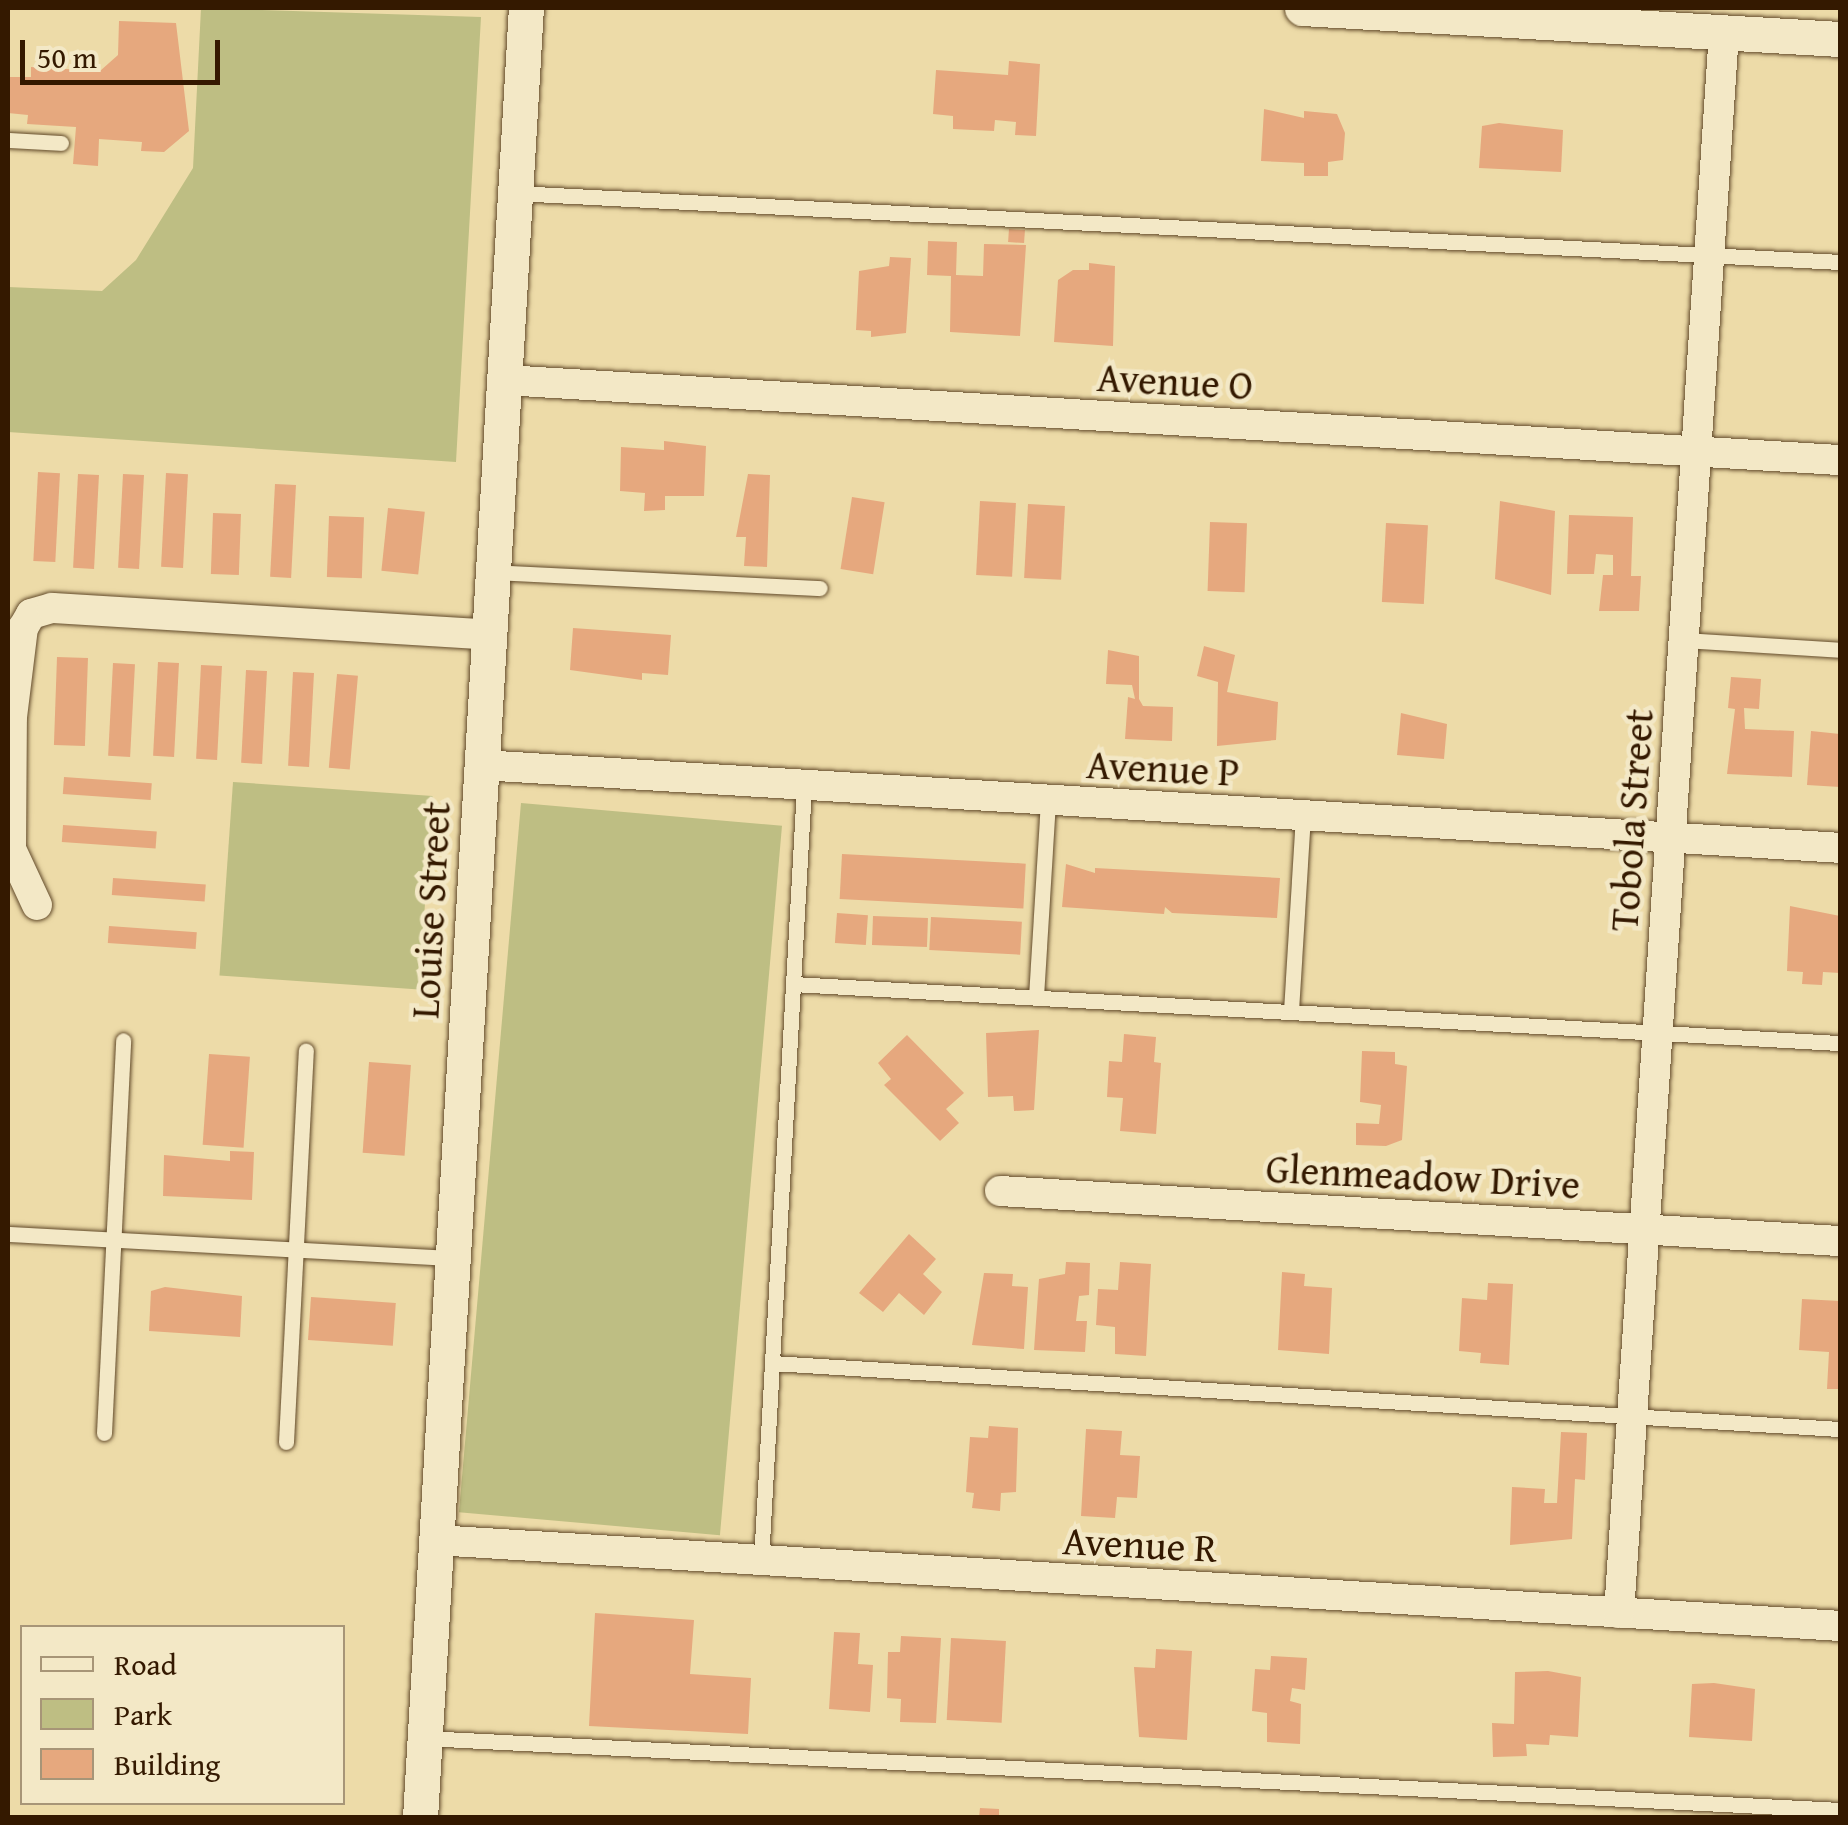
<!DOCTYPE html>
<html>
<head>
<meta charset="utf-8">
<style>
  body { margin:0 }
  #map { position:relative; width:1848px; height:1825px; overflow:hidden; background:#eddba8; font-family:"Gentium Book Plus",serif }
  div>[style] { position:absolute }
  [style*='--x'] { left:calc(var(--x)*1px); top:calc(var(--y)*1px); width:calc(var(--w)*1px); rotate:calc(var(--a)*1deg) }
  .green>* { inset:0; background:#bebe83; transform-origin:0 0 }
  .building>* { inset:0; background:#e6a87e; transform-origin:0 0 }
  .roads { filter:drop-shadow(0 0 2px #624a2a) drop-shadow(0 0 2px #624a2a) }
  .service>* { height:15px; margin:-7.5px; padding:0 7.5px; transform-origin:7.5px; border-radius:7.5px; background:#f3e8c6 }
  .minor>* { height:30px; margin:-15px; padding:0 15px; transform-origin:15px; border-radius:15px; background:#f3e8c6 }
  .tertiary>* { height:35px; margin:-17.5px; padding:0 17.5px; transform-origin:17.5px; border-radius:17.5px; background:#f3e8c6 }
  span { translate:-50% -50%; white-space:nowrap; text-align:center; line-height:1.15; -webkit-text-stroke:9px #f3e8c6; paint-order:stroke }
  .street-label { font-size:40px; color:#341900 }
  .frame { position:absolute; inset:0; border:10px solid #341900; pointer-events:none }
  .legend { position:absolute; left:20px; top:1625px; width:325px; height:180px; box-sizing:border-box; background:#f3e8c6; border:2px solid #a79577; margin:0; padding:12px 18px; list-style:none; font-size:30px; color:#341900 }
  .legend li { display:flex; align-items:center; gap:20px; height:50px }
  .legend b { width:50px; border:2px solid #a79577 }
  .scale { position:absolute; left:20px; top:40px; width:200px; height:45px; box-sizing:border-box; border:5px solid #341900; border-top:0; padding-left:12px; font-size:30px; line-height:35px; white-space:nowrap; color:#341900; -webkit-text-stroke:8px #f3e8c6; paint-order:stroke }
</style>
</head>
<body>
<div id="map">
  <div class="green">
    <div style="clip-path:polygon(201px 8px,481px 17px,456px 462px,8px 432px,8px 287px,102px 291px,136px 260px,193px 168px)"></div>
    <div style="left:233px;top:782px;width:200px;height:194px;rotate:4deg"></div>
    <div style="left:521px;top:803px;width:262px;height:712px;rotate:5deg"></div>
  </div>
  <div class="building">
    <div style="clip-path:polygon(119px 21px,176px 23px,189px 131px,164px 152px,141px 151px,142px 142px,99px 139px,98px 166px,73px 164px,76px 127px,27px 124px,28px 115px,8px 113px,8px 77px,31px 77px,31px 67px,100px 71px,118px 55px)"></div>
    <div style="clip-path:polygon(1009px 61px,1040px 64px,1036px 136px,1015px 135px,1016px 122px,995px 120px,994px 131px,953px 129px,953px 116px,933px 114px,936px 70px,1008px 75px)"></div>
    <div style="clip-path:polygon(1264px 109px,1304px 118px,1304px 111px,1337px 114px,1345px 133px,1343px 160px,1328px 162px,1328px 176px,1304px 176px,1304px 163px,1261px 161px)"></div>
    <div style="clip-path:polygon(1499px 123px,1563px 130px,1561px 172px,1479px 168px,1482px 126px)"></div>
    <div style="left:1009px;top:229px;width:16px;height:13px;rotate:4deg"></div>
    <div style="clip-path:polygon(928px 241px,957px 242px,956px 275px,983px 276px,984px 244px,1026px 245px,1020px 336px,950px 332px,951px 276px,927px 275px)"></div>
    <div style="clip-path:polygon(890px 257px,911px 258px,906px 333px,871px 337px,871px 331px,856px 330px,859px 271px,889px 266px)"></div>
    <div style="clip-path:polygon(1089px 263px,1115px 266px,1113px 346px,1054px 342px,1058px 280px,1073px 270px,1089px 270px)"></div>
    <div style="clip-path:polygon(664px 441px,706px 446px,704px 496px,665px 496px,665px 510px,644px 511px,645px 493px,620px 491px,621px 447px,664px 450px)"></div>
    <div style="left:38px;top:472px;width:22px;height:89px;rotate:3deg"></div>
    <div style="left:166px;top:473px;width:22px;height:94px;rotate:3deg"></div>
    <div style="left:78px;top:474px;width:21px;height:94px;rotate:3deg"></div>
    <div style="left:123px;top:474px;width:21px;height:94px;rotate:3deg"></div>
    <div style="clip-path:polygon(748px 474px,770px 475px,767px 567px,744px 566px,746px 537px,736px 537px)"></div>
    <div style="left:275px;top:484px;width:21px;height:93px;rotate:3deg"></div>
    <div style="left:852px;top:497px;width:33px;height:73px;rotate:9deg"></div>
    <div style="left:980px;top:501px;width:36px;height:74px;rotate:3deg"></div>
    <div style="clip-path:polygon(1500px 501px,1555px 511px,1551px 595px,1495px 579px)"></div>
    <div style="left:1028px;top:504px;width:37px;height:74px;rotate:3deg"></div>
    <div style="left:388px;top:508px;width:37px;height:63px;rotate:6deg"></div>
    <div style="left:213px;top:513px;width:28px;height:61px;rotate:2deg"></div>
    <div style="clip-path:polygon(1569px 515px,1633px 517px,1631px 576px,1641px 576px,1639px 611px,1599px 611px,1603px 575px,1613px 575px,1613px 555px,1596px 554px,1594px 574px,1567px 574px)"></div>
    <div style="left:329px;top:516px;width:35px;height:61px;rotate:2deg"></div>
    <div style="left:1210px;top:522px;width:37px;height:69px;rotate:2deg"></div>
    <div style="left:1386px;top:523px;width:42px;height:79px;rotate:3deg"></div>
    <div style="clip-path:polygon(573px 628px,671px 635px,668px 675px,642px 673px,642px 680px,570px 670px)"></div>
    <div style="clip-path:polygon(1204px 646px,1235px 655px,1227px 692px,1278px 702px,1276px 740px,1217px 746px,1218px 682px,1197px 676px)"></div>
    <div style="clip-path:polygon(1108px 650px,1139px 656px,1139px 699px,1143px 706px,1173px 707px,1172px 741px,1125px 739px,1128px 697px,1135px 699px,1132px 685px,1106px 684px)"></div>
    <div style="left:57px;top:657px;width:31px;height:88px;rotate:2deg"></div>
    <div style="left:158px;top:662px;width:21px;height:94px;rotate:3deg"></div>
    <div style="left:113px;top:663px;width:22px;height:93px;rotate:3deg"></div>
    <div style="left:201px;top:665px;width:21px;height:94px;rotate:3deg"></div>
    <div style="left:246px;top:670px;width:21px;height:93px;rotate:3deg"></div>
    <div style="left:293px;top:672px;width:21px;height:94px;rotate:3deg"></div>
    <div style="left:337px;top:674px;width:21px;height:94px;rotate:5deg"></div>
    <div style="clip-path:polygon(1731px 677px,1761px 679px,1759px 709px,1744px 708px,1745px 729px,1794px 731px,1792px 777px,1727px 774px,1735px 709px,1728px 708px)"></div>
    <div style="clip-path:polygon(1401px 713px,1447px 724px,1444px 759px,1397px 755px)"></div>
    <div style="clip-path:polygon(1811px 731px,1840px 734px,1840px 787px,1807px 785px)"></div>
    <div style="left:64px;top:777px;width:88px;height:17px;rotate:4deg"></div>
    <div style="left:63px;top:825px;width:94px;height:17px;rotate:4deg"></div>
    <div style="left:842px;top:854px;width:184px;height:45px;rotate:3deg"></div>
    <div style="clip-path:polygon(1066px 864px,1095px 873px,1095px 868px,1280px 878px,1277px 918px,1172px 913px,1165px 907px,1164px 914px,1062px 907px)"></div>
    <div style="left:113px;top:878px;width:93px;height:17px;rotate:4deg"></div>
    <div style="clip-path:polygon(1790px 906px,1840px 916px,1840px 973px,1823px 972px,1822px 985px,1802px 984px,1803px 972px,1787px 971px)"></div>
    <div style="left:837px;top:913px;width:31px;height:30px;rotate:4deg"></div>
    <div style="left:873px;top:916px;width:55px;height:29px;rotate:2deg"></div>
    <div style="left:931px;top:917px;width:91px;height:33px;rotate:3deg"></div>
    <div style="left:109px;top:926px;width:88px;height:17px;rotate:4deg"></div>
    <div style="clip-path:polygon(1039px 1030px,1034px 1110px,1014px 1111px,1013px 1096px,988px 1097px,986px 1033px)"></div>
    <div style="clip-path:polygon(1124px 1034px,1156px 1037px,1154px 1062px,1161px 1063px,1156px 1134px,1120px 1131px,1123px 1098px,1107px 1097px,1109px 1061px,1122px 1062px)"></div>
    <div style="clip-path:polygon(907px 1035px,964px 1093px,946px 1109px,959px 1123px,940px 1141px,884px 1085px,891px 1079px,878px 1063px)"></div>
    <div style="clip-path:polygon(1362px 1051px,1395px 1052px,1395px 1064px,1407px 1066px,1402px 1140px,1386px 1146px,1356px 1145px,1356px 1123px,1379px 1124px,1381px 1105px,1360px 1102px)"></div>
    <div style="left:209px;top:1054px;width:41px;height:91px;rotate:4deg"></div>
    <div style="left:369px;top:1062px;width:42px;height:91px;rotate:4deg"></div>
    <div style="clip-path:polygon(230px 1151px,254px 1152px,252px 1200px,163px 1196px,164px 1155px,230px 1161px)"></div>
    <div style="clip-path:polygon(909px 1234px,936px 1259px,923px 1274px,942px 1292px,924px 1315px,899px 1293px,883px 1312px,859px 1293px)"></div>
    <div style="clip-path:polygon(1066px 1262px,1090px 1263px,1089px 1295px,1079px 1296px,1076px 1321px,1087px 1321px,1085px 1352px,1034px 1350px,1039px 1279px,1065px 1274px)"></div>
    <div style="clip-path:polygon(1120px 1262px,1151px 1264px,1146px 1356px,1115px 1354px,1115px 1327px,1096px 1325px,1098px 1289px,1118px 1290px)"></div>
    <div style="clip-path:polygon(1282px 1272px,1305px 1274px,1304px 1286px,1332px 1288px,1329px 1354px,1278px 1350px)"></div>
    <div style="clip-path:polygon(984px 1273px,1013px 1274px,1012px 1286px,1028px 1287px,1024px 1349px,972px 1345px)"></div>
    <div style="clip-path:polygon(1488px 1283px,1513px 1284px,1509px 1365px,1480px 1363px,1481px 1353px,1459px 1351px,1462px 1298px,1487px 1300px)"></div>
    <div style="clip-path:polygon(165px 1287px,242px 1296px,240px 1337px,149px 1331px,151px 1291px)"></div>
    <div style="left:311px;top:1297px;width:85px;height:43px;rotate:4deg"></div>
    <div style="clip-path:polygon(1802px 1299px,1840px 1301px,1840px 1389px,1827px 1389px,1829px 1352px,1799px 1350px)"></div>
    <div style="clip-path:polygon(989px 1426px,1018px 1428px,1016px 1492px,1001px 1493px,1000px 1511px,972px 1508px,974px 1493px,966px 1492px,970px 1437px,988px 1438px)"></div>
    <div style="clip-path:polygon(1086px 1429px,1122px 1431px,1120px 1455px,1140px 1456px,1137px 1498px,1117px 1497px,1115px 1518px,1081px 1516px)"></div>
    <div style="clip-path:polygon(1561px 1432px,1587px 1433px,1585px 1480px,1575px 1479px,1572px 1539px,1510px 1545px,1512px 1487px,1545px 1489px,1544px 1503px,1557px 1503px)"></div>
    <div style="clip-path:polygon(595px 1613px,694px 1620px,690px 1674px,751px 1678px,748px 1734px,589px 1726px)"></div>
    <div style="clip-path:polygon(834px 1632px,860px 1633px,858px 1664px,873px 1665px,870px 1712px,829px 1709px)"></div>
    <div style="clip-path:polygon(901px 1636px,941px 1638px,936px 1723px,900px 1722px,901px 1699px,887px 1698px,888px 1652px,900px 1652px)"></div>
    <div style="left:951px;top:1638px;width:55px;height:82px;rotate:3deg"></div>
    <div style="clip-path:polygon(1156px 1649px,1192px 1651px,1187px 1740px,1139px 1737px,1134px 1667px,1155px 1668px)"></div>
    <div style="clip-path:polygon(1271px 1656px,1307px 1658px,1305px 1690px,1292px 1688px,1290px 1701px,1301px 1704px,1300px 1744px,1267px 1742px,1267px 1713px,1252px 1711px,1255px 1669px,1270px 1670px)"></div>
    <div style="clip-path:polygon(1548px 1671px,1581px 1677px,1578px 1737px,1550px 1735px,1549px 1745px,1526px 1744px,1527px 1756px,1493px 1757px,1492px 1723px,1514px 1724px,1515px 1672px)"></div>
    <div style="clip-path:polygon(1714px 1683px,1755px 1689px,1752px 1741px,1689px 1737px,1692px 1684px)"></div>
    <div style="clip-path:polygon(980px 1808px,999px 1809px,999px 1818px,979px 1818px)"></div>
  </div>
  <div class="roads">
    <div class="service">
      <div style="--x:8;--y:140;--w:53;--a:3.2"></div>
      <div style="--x:515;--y:193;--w:1327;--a:2.98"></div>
      <div style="--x:491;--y:572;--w:329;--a:2.8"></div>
      <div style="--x:1683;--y:640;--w:157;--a:3.6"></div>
      <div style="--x:793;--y:984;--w:1049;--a:3.23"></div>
      <div style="--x:1036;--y:997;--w:196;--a:-86.5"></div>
      <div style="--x:1291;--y:1011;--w:195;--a:-86.5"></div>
      <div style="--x:8;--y:1234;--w:445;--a:3.1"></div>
      <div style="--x:772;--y:1363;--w:1070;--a:3.54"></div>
      <div style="--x:104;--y:1433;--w:393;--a:-87.2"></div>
      <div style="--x:286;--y:1442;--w:392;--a:-87.1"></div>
      <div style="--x:761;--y:1561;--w:776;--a:-86.82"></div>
      <div style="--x:424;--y:1738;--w:1418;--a:2.91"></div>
    </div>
    <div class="minor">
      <div style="--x:504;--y:380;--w:1338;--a:3.43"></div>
      <div style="--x:481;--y:765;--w:1362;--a:3.49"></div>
      <div style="--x:37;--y:905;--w:62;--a:-114.9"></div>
      <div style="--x:11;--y:849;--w:132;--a:-89.6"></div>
      <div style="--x:12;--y:717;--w:90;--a:-83"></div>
      <div style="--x:23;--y:628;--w:16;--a:-60"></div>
      <div style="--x:31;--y:614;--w:22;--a:-16"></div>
      <div style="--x:52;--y:608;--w:437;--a:3.5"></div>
      <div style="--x:1000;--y:1191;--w:841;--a:3.41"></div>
      <div style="--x:435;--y:1540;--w:1408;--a:3.5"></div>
      <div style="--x:1619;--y:1613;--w:1584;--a:-86.2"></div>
    </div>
    <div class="tertiary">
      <div style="--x:1302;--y:8;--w:539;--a:3.3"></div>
      <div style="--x:420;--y:1818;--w:1813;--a:-86.65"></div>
    </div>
  </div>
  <div class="street-label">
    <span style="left:1175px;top:381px;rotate:3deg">Avenue O</span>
    <span style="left:1163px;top:768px;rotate:3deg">Avenue P</span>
    <span style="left:1631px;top:820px;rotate:-86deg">Tobola Street</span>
    <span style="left:430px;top:910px;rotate:-87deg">Louise Street</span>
    <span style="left:1423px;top:1176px;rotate:3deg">Glenmeadow Drive</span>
    <span style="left:1140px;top:1544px;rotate:3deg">Avenue R</span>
  </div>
  <div class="frame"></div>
  <ul class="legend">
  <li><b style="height:12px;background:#f3e8c6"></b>Road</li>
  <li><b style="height:28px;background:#bebe83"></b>Park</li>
  <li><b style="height:28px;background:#e6a87e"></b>Building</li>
  </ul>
  <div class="scale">50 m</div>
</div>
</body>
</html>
